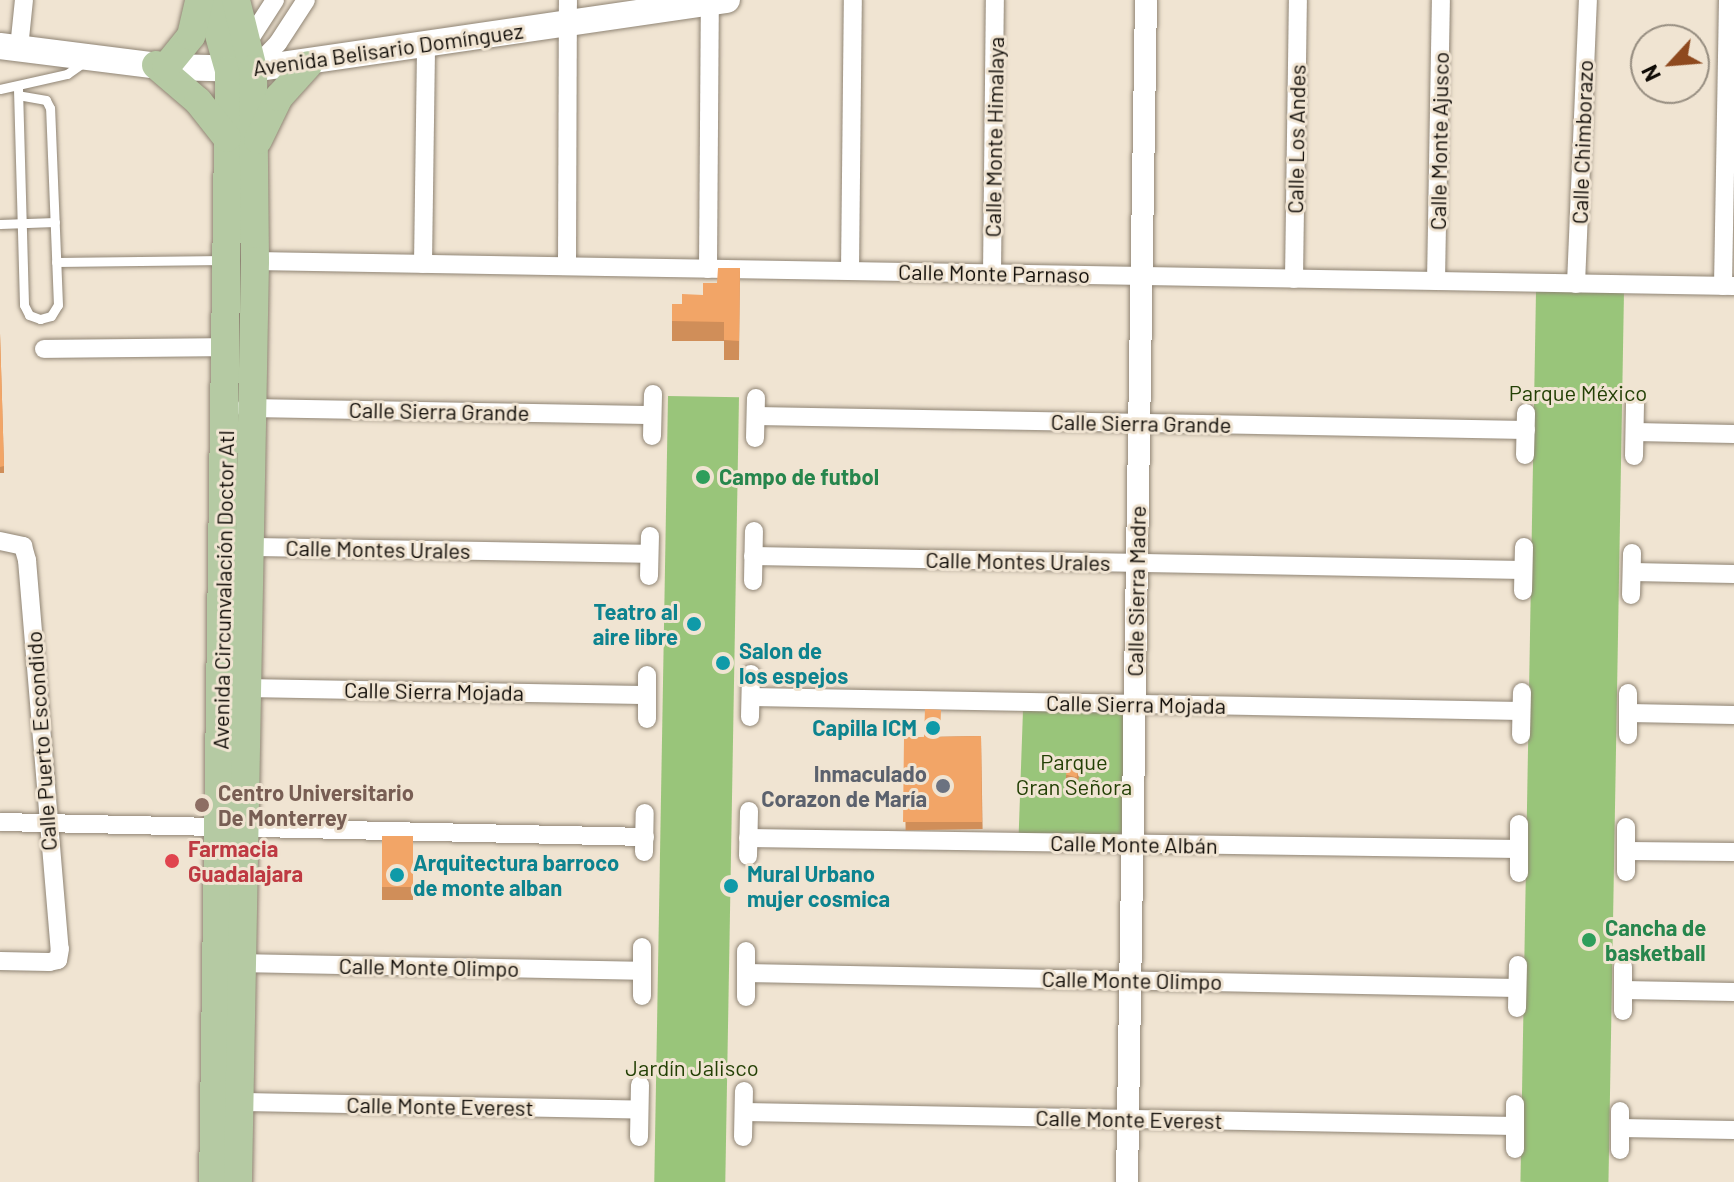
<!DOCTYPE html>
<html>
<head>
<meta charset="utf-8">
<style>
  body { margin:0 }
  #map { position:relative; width:1734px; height:1182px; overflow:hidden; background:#f0e4d2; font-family:Barlow,sans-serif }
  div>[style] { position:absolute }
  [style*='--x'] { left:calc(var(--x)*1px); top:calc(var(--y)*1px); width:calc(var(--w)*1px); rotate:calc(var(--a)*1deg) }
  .green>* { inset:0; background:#99c57a; transform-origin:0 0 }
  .roads { filter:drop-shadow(0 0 2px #8f8474) drop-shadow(0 0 2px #8f8474) }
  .service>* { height:9px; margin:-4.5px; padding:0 4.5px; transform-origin:4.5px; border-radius:4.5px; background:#fff }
  .minor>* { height:18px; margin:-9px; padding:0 9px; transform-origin:9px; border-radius:9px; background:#fff }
  .tertiary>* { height:22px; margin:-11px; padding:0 11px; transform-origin:11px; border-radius:11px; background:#fff }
  .secondary>* { height:26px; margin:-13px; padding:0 13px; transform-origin:13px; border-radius:13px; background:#fff }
  .primary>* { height:28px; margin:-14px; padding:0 14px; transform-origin:14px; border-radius:14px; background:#b5caa3 }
  .wall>* { inset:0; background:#d08e59; transform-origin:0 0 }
  .building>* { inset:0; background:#f2a567; transform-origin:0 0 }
  .dots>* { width:22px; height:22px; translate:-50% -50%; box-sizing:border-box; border:4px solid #f0e4d2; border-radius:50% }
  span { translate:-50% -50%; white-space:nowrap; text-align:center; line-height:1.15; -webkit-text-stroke:6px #f0e4d2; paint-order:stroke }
  .street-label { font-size:22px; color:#0f0b06 }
  .park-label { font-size:22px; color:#234005 }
  .leisure-label { font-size:22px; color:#27864d; font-weight:700 }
  .left { translate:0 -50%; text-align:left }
  .culture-label { font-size:22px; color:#0d838f; font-weight:700 }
  .right { translate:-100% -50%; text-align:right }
  .worship-label { font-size:22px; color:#5b616d; font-weight:700 }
  .education-label { font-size:22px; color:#785e54; font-weight:700 }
  .health-label { font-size:22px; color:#be3a42; font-weight:700 }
  .north { position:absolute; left:1630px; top:24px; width:80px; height:80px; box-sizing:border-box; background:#f0e4d2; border:2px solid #968d80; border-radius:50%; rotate:244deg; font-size:22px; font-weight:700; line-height:32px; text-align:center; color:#0f0b06 }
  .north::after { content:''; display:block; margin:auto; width:28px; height:36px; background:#8e491e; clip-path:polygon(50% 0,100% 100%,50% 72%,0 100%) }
</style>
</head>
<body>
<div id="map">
  <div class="green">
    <div style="left:1536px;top:291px;width:88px;height:891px;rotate:1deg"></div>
    <div style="left:668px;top:396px;width:71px;height:786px;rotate:1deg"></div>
    <div style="left:1023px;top:710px;width:103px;height:125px;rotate:2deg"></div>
  </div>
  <div class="roads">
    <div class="service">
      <div style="--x:0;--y:89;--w:69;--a:-12.6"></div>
      <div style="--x:67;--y:74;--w:19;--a:-35"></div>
      <div style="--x:18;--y:89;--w:216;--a:88.4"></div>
      <div style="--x:24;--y:305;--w:11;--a:63"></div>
      <div style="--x:29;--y:315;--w:12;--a:20"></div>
      <div style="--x:40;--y:319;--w:11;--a:-15"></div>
      <div style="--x:51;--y:316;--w:13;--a:-58"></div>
      <div style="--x:58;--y:305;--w:197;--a:-92.3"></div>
      <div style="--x:50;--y:108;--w:9;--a:-117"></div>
      <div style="--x:46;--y:100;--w:27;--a:-170"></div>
      <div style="--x:0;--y:224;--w:55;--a:-2.1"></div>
      <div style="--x:56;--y:262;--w:168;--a:-0.7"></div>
    </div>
    <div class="minor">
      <div style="--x:19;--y:48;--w:48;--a:-84.1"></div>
      <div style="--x:244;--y:48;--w:57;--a:-57.1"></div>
      <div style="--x:253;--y:69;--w:36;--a:-46"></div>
      <div style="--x:278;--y:43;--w:51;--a:-56.9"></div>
      <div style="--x:255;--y:261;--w:1479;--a:0.97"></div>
      <div style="--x:423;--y:264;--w:218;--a:-89.2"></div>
      <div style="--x:567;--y:266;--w:266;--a:-89.8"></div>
      <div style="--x:708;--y:269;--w:269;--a:-89.6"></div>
      <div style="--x:850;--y:271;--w:271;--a:-89.4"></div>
      <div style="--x:992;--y:273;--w:273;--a:-89.4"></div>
      <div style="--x:1294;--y:279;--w:279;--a:-89.2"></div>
      <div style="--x:1436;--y:281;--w:281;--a:-89"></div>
      <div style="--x:1576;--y:284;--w:284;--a:-87.6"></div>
      <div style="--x:1723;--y:286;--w:286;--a:-89"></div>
      <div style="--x:44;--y:349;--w:183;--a:-0.6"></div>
      <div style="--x:245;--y:408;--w:407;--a:1"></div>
      <div style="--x:756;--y:416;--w:770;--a:1.04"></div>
      <div style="--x:1635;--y:432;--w:99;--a:1.2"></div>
      <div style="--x:652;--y:436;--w:42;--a:-88.6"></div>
      <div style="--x:755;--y:438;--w:40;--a:-88.6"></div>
      <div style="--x:1525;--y:455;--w:42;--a:-88.6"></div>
      <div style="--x:1634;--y:456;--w:52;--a:-88.9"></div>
      <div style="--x:0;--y:541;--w:24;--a:12"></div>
      <div style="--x:23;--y:546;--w:15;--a:74"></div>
      <div style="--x:27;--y:560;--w:390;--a:85.2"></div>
      <div style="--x:60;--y:949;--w:11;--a:100"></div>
      <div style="--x:58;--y:960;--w:9;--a:167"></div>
      <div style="--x:49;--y:962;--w:49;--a:-178.8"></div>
      <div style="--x:250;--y:547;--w:399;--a:1"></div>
      <div style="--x:753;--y:556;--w:770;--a:1.04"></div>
      <div style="--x:1632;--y:572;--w:102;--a:1.1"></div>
      <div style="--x:649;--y:576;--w:40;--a:-88.6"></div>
      <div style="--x:753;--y:581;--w:50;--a:-88.9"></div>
      <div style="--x:1523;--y:591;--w:44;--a:-88.7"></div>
      <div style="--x:1631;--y:595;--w:42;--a:-88.6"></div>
      <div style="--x:240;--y:688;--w:407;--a:1"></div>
      <div style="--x:1628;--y:693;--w:42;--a:90"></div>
      <div style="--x:751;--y:697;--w:770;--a:1.04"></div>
      <div style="--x:1629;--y:713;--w:105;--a:1.1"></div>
      <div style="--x:750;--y:717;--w:43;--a:-88.7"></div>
      <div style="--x:647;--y:719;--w:44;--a:-90"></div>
      <div style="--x:1521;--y:735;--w:43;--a:-88.7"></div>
      <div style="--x:0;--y:822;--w:645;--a:1.33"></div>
      <div style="--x:748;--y:838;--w:771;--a:0.82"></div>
      <div style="--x:1626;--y:851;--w:108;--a:0.5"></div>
      <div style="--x:644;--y:852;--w:39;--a:-89"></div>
      <div style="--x:748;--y:856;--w:45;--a:-88.7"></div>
      <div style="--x:1626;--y:872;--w:45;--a:-90"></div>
      <div style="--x:1519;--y:873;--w:49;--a:-90"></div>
      <div style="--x:233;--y:963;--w:409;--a:1.1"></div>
      <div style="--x:746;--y:973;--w:771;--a:1.11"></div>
      <div style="--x:1623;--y:990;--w:111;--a:1"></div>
      <div style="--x:642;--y:996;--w:49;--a:-90"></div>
      <div style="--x:746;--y:997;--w:46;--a:-90"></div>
      <div style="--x:1517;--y:1008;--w:43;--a:-88.7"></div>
      <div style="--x:1623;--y:1011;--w:44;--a:-90"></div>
      <div style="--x:240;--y:1102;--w:399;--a:1.1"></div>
      <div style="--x:744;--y:1112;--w:771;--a:1.04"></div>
      <div style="--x:1620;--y:1128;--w:114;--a:1"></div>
      <div style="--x:639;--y:1137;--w:52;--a:-88.9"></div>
      <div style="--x:743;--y:1137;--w:46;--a:-88.8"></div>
      <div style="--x:1515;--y:1149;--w:45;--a:-90"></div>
      <div style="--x:1620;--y:1150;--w:39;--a:-90"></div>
    </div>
    <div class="tertiary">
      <div style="--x:1127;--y:1182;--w:1182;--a:-89.08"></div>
    </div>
    <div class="secondary">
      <div style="--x:0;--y:46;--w:167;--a:7.2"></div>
      <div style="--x:166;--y:67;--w:87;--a:1.3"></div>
      <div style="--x:253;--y:69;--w:479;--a:-8.3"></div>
    </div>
    <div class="primary">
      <div style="--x:209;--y:0;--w:73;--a:74.1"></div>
      <div style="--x:229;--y:70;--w:1112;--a:90.82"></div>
      <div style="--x:236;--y:0;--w:71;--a:76.2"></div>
      <div style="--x:253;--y:69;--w:192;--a:89.4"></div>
      <div style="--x:255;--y:261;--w:921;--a:91.06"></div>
      <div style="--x:156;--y:65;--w:55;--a:40.6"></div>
      <div style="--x:198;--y:101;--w:47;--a:51.9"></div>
      <div style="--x:166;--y:67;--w:40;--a:-51"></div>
      <div style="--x:191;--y:36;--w:37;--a:-77"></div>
      <div style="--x:258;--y:140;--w:48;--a:-64"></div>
      <div style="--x:279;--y:97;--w:43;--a:-47.8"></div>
    </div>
  </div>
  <div class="wall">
    <div style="clip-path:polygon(740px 268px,739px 360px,724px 360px,724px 341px,672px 341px,672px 304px,682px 304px,703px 295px)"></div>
    <div style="clip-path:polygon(0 333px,4px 466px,4px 473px,0 473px)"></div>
    <div style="left:981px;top:736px;width:93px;height:77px;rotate:89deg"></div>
    <div style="clip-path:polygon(1080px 773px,1077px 785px,1066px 782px,1066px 775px)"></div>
    <div style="left:382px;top:836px;width:31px;height:64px"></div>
  </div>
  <div class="building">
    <div style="clip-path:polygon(718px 268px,740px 268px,739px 341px,724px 340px,724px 322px,672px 321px,672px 304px,682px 304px,682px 294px,703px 295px,703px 283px,717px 283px)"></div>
    <div style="clip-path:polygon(0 333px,4px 466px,0 467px)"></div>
    <div style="clip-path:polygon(925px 709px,941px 710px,940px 737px,981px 736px,982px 822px,903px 822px,904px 737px,924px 737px)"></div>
    <div style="left:1069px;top:763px;width:11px;height:12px;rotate:15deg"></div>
    <div style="left:382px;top:836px;width:31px;height:51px"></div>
  </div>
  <div class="dots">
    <div style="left:703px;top:477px;background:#2e9e5b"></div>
    <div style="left:694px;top:624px;background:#0f9aa8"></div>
    <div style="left:723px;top:663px;background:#0f9aa8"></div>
    <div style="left:933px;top:728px;background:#0f9aa8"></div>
    <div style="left:943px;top:786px;background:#6b7280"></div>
    <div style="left:202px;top:805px;background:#8d6e63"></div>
    <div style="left:172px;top:861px;background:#e0444e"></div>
    <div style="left:397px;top:875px;background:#0f9aa8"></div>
    <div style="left:731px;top:886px;background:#0f9aa8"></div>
    <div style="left:1589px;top:940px;background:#2e9e5b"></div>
  </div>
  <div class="street-label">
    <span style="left:388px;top:49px;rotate:-8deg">Avenida Belisario Domínguez</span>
    <span style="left:994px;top:137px;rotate:-89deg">Calle Monte Himalaya</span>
    <span style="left:1296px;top:139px;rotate:-89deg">Calle Los Andes</span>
    <span style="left:1439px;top:141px;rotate:-89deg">Calle Monte Ajusco</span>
    <span style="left:1582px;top:142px;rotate:-88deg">Calle Chimborazo</span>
    <span style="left:994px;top:273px;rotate:1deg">Calle Monte Parnaso</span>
    <span style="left:439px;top:411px;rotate:1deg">Calle Sierra Grande</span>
    <span style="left:1141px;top:423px;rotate:1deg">Calle Sierra Grande</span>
    <span style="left:378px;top:549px;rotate:1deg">Calle Montes Urales</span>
    <span style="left:1018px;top:561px;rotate:1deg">Calle Montes Urales</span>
    <span style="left:223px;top:590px;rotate:-89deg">Avenida Circunvalación Doctor Atl</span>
    <span style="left:1136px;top:591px;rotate:-89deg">Calle Sierra Madre</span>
    <span style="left:434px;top:691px;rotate:1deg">Calle Sierra Mojada</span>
    <span style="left:1136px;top:704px;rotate:1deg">Calle Sierra Mojada</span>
    <span style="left:41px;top:741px;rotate:-94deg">Calle Puerto Escondido</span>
    <span style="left:1134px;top:844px;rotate:1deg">Calle Monte Albán</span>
    <span style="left:429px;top:967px;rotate:1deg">Calle Monte Olimpo</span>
    <span style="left:1132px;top:980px;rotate:1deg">Calle Monte Olimpo</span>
    <span style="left:440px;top:1106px;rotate:1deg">Calle Monte Everest</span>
    <span style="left:1129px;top:1119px;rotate:1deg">Calle Monte Everest</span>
  </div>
  <div class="park-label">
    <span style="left:1578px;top:393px">Parque México</span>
    <span style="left:1074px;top:774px">Parque<br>Gran Señora</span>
    <span style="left:692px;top:1068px">Jardín Jalisco</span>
  </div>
  <div class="leisure-label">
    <span class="left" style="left:719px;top:477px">Campo de futbol</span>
    <span class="left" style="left:1605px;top:940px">Cancha de<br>basketball</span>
  </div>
  <div class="culture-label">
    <span class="right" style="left:678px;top:624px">Teatro al<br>aire libre</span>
    <span class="left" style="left:739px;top:663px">Salon de<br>los espejos</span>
    <span class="right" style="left:917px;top:728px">Capilla ICM</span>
    <span class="left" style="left:413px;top:875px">Arquitectura barroco<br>de monte alban</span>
    <span class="left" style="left:747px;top:886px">Mural Urbano<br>mujer cosmica</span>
  </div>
  <div class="worship-label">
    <span class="right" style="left:927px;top:786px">Inmaculado<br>Corazon de María</span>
  </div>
  <div class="education-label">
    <span class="left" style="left:218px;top:805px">Centro Universitario<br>De Monterrey</span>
  </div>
  <div class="health-label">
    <span class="left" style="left:188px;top:861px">Farmacia<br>Guadalajara</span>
  </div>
  <div class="north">N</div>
</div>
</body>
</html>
